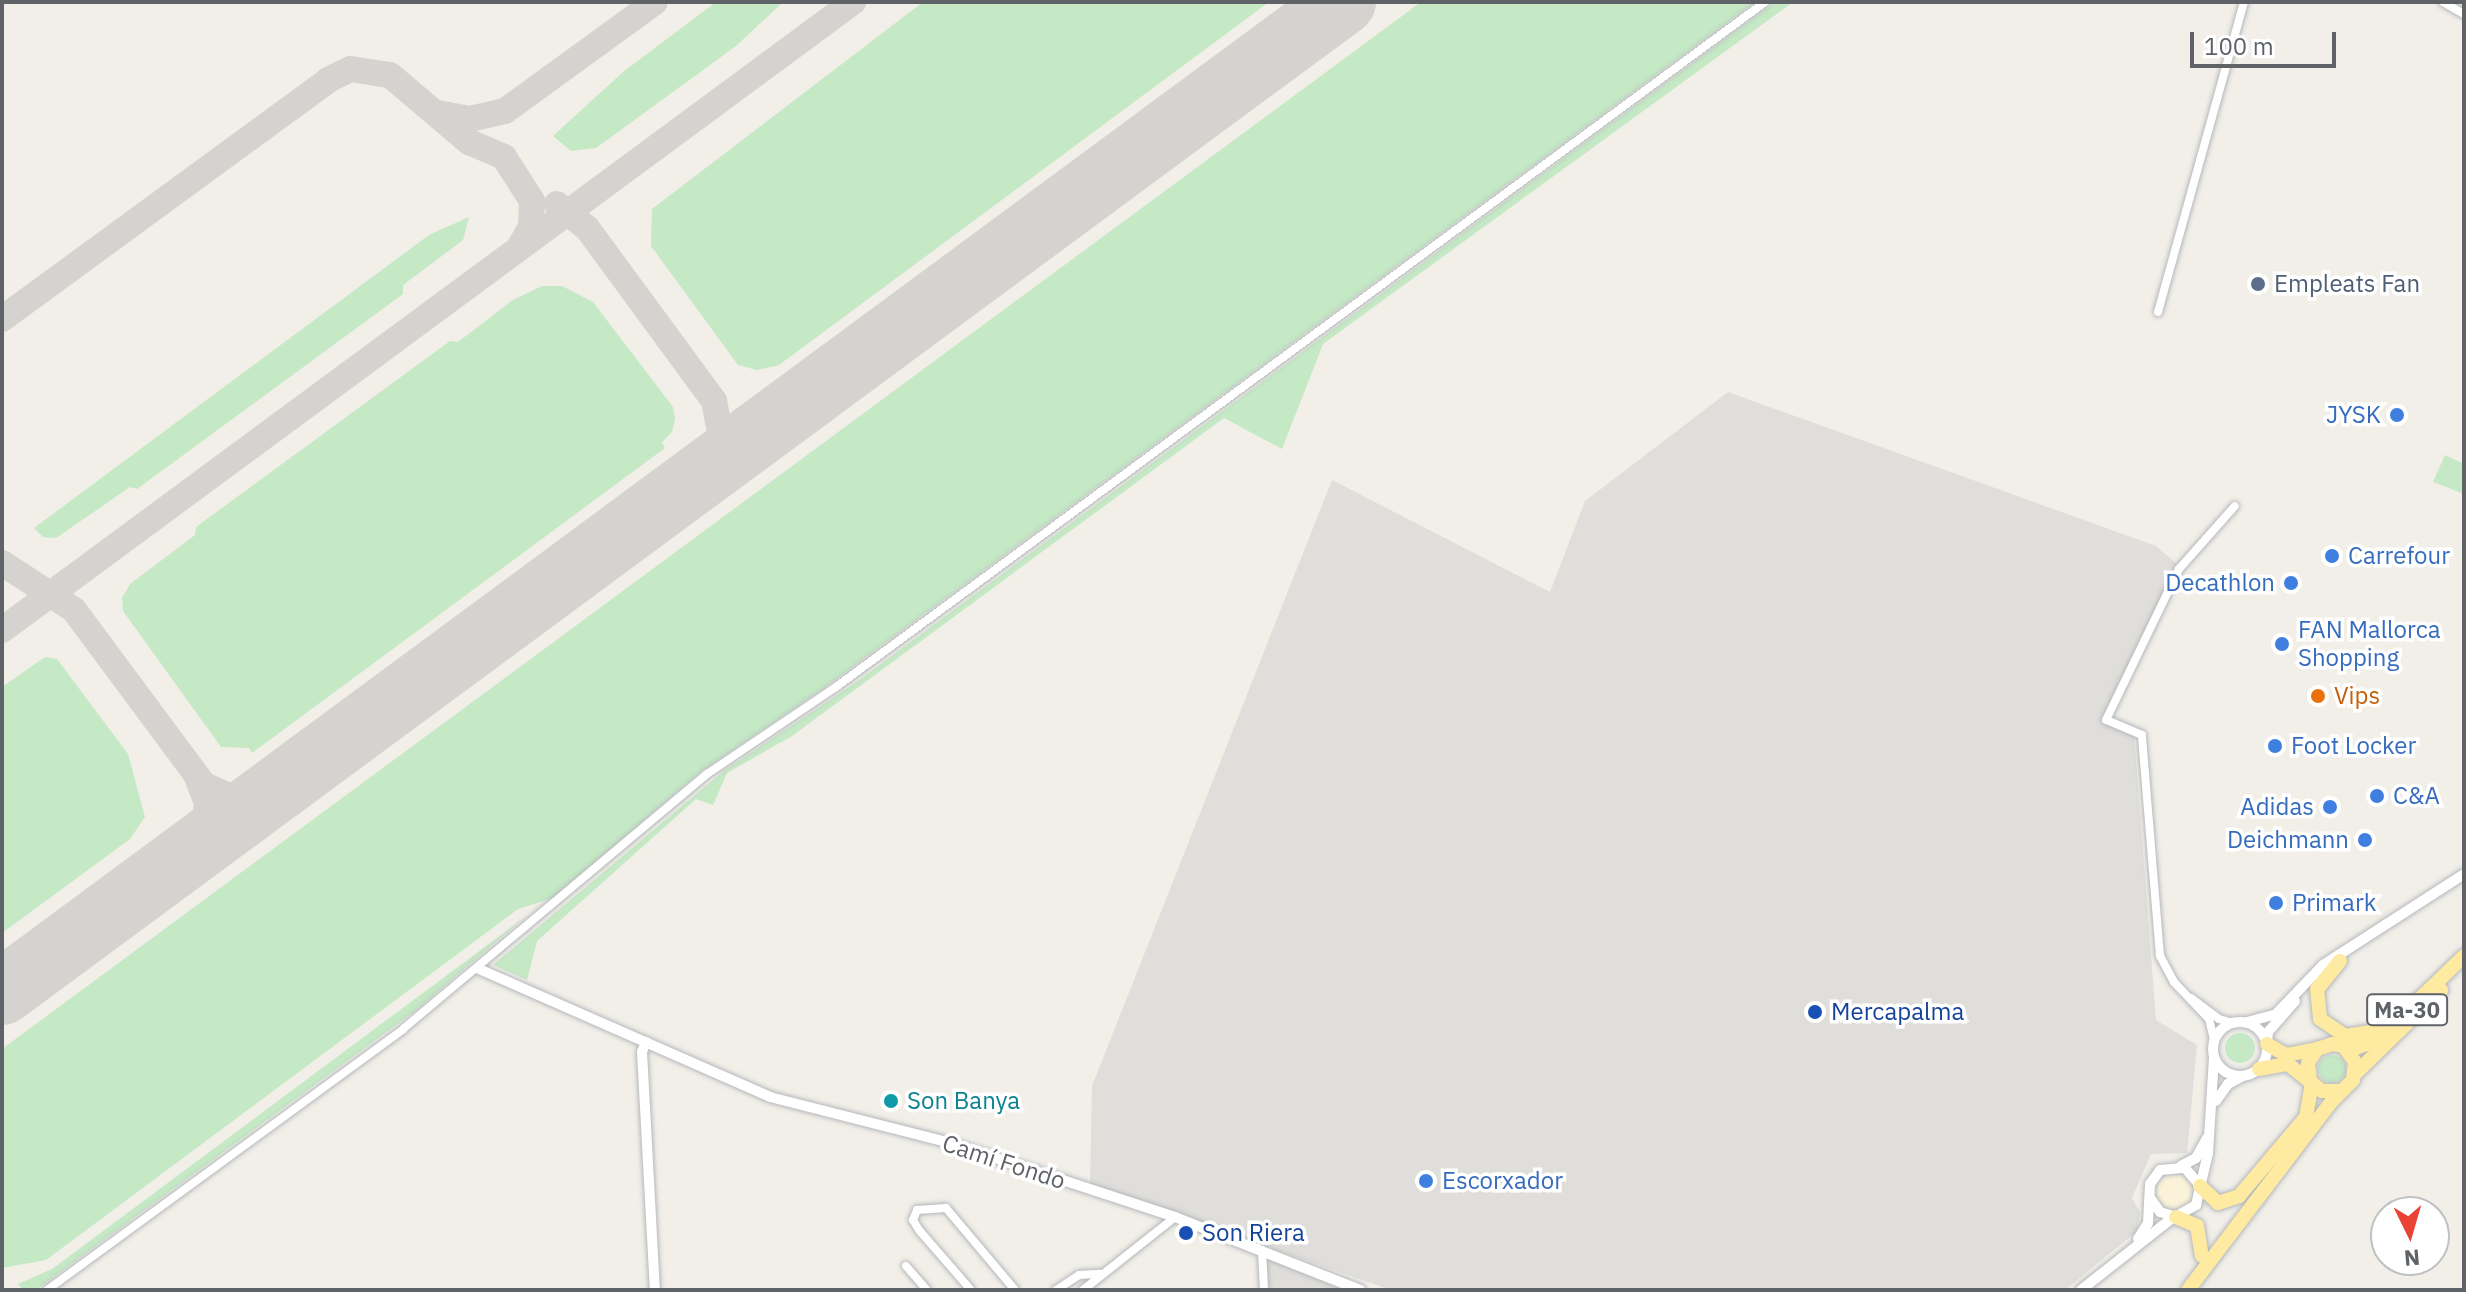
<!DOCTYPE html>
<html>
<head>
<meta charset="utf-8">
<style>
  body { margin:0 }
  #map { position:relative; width:2466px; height:1292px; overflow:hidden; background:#f1efe8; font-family:"IBM Plex Sans",sans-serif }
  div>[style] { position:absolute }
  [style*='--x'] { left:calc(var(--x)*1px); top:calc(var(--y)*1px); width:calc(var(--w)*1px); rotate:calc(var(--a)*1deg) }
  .industrial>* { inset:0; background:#e0deda }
  .green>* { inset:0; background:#c5e8c5 }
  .round { border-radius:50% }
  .sand>* { inset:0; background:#fbf3d9 }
  .taxiway>* { height:26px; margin:-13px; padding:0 13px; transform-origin:13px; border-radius:13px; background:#d4d3d0 }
  .runway>* { height:66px; margin:-33px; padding:0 33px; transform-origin:33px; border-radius:33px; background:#d4d3d0 }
  .roads { filter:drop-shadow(0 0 2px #b5b8bc) drop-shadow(0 0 2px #b5b8bc) }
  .minor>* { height:8px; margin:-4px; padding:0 4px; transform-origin:4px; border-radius:4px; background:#fff }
  .tertiary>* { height:10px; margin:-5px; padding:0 5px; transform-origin:5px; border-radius:5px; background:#fff }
  .tertiary>.ring { margin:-5px; padding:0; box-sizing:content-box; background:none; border:10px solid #fff; border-radius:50% }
  .trunk>* { height:14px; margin:-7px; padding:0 7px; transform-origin:7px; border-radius:7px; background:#feeaa1 }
  .dots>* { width:22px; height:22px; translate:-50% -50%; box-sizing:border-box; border:4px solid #fff; border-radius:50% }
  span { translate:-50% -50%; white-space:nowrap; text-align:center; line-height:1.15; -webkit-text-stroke:7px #fff; paint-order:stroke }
  .shield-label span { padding:2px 6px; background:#fff; border:2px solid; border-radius:6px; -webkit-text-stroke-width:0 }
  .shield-label { font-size:22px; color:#5f6368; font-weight:700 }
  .service-label { font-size:24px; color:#4e5e75 }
  .left { translate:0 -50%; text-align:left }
  .shop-label { font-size:24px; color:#366cbe }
  .right { translate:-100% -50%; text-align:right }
  .food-label { font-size:24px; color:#c56008 }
  .transit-label { font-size:24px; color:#164399 }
  .culture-label { font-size:24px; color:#0d838f }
  .street-label { font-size:24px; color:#5f6368 }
  .frame { position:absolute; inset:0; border:4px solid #5f6368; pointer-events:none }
  .north { position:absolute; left:2370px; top:1196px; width:80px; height:80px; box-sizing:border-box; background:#fff; border:2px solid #bfc1c3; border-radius:50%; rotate:175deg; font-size:22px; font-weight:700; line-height:32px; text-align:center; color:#5f6368 }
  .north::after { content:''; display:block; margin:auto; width:28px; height:36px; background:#ea4335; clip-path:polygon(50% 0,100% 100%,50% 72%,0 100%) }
  .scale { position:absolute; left:2190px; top:32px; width:146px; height:36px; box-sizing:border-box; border:4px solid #5f6368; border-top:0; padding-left:10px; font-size:24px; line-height:28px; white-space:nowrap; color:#5f6368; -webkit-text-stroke:6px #fff; paint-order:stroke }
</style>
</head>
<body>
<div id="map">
  <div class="industrial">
    <div style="clip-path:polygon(1728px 392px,2156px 546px,2177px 564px,2101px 722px,2134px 735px,2156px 1020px,2197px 1045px,2187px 1153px,2151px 1154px,2132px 1198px,2140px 1212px,2137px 1231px,2065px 1290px,1391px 1290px,1090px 1185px,1092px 1086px,1332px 480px,1550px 592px,1585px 501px)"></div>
    <div style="clip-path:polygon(1267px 1259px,1343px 1290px,1269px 1290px)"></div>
  </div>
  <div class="green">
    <div style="clip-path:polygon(716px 2px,783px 2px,736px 46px,596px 148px,571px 151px,553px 136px,623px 72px)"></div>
    <div style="clip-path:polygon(923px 2px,1269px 2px,779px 365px,757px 370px,738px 365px,651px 246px,652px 209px)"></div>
    <div style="clip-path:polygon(1421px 2px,1755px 2px,824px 688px,699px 773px,553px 898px,518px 909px,46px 1260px,2px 1268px,2px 1049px)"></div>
    <div style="clip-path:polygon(1775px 2px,1793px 2px,1323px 344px,1282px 449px,1224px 418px,792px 736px,727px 773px,713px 805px,696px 799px,537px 941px,527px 980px,493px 965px,725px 770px,858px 681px)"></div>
    <div style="clip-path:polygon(469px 217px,463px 240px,403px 285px,403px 294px,137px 489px,130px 487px,56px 538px,43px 537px,34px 528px,429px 235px)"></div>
    <div style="clip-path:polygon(542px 286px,562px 286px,593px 302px,673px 407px,675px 419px,672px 432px,662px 442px,665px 448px,252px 753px,249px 748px,221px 747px,123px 611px,122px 598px,130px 584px,195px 535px,196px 527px,450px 341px,458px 342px,513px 300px)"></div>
    <div style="clip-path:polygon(2445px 455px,2464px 464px,2464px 494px,2433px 482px)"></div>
    <div style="clip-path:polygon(45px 657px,57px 659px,128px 754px,145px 817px,130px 839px,2px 933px,2px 687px)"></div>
    <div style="clip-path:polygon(525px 917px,415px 1011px,36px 1290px,23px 1290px,18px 1284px,52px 1269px)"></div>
    <div class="round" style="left:2225px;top:1033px;width:30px;height:30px"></div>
    <div class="round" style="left:2318px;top:1055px;width:28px;height:28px"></div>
  </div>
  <div class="sand">
    <div class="round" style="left:2157px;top:1175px;width:34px;height:34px"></div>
  </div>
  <div class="taxiway">
    <div style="--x:438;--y:113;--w:33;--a:11"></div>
    <div style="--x:470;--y:119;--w:36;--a:-13"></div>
    <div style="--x:505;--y:111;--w:185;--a:-36"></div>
    <div style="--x:557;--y:204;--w:38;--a:39"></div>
    <div style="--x:587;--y:228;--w:215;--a:53.7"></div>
    <div style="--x:714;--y:401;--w:38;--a:79"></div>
    <div style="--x:721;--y:438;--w:40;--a:112"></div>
    <div style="--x:2;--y:319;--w:404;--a:-36.2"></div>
    <div style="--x:328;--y:80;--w:25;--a:-26"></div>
    <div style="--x:351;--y:69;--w:39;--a:9"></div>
    <div style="--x:390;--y:75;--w:104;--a:40.3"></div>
    <div style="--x:469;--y:142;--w:38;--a:23"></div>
    <div style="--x:504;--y:157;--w:52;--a:57.5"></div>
    <div style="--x:532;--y:201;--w:26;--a:92"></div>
    <div style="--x:531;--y:227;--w:22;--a:120"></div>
    <div style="--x:2;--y:563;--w:86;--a:33.1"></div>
    <div style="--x:74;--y:610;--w:218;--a:53.4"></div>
    <div style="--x:204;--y:785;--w:35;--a:24"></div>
    <div style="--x:236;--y:799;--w:39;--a:-12"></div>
    <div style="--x:2;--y:630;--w:1058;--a:-36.43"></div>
    <div style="--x:187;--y:855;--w:38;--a:-62"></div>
    <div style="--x:205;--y:821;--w:18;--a:-84"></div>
    <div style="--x:207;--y:803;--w:28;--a:-111"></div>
  </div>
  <div class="runway">
    <div style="--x:2;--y:992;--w:1667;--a:-36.44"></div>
  </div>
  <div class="roads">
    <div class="minor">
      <div style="--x:2443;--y:2;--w:24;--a:30"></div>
      <div style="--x:2158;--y:312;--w:322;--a:-74.5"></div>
      <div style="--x:2191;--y:998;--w:35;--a:37"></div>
      <div style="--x:2219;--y:1019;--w:15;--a:16"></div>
      <div style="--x:2214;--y:1040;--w:22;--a:-103"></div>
      <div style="--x:2209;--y:1019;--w:51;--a:-133.4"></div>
      <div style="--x:2174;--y:982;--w:30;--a:-118"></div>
      <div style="--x:2160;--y:956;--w:222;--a:-94.7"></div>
      <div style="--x:2142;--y:735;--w:39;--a:-157"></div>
      <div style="--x:2106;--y:720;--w:168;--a:-64.2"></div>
      <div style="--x:2179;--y:569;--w:84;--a:-48.4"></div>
      <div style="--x:1262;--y:1250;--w:40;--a:87.1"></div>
      <div style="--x:906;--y:1266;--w:32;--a:49"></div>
      <div style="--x:47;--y:1290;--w:441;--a:-36.2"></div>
      <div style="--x:403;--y:1029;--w:397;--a:-40"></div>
      <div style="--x:707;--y:774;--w:156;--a:-34"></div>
      <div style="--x:836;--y:687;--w:1154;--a:-36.4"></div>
      <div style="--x:971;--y:1290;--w:79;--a:-130.9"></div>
      <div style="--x:919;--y:1230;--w:12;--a:-121"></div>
      <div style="--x:913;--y:1220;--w:11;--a:-68"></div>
      <div style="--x:917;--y:1210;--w:29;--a:-4"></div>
      <div style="--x:946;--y:1208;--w:107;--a:49.9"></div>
      <div style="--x:1056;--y:1290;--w:27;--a:-33"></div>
      <div style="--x:1079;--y:1275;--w:22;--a:-3"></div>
      <div style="--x:1083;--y:1290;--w:117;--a:-38.4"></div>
    </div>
    <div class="tertiary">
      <div style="--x:479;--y:969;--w:318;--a:23.7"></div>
      <div style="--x:770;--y:1097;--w:183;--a:14.3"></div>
      <div style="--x:947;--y:1142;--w:240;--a:18.2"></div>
      <div style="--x:1175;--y:1217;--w:199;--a:21.5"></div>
      <div class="ring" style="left:2213px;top:1022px;width:44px;height:44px"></div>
      <div style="--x:2247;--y:1022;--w:30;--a:-15"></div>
      <div style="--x:2276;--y:1014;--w:68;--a:-46.2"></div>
      <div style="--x:2323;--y:965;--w:168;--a:-32.8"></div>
      <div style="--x:646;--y:1042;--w:11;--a:112"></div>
      <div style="--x:642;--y:1052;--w:238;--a:86.9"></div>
      <div style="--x:2267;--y:1042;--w:10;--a:-84"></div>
      <div style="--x:2268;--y:1032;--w:41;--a:-48.9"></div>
      <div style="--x:2216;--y:1101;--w:21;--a:-55"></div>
      <div style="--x:2228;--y:1084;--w:15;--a:-28"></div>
      <div style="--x:2181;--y:1166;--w:17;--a:-28"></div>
      <div style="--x:2196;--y:1158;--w:23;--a:-61"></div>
      <div style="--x:2151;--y:1199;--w:16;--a:55"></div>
      <div style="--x:2160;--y:1212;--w:17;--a:17"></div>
      <div style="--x:2138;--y:1239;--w:19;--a:-58"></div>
      <div style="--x:2148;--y:1223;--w:39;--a:-87"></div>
      <div style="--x:2150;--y:1184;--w:17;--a:-54"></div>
      <div style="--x:2160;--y:1170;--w:25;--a:-5"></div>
      <div style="--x:2185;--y:1168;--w:21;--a:49"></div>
      <div style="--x:2081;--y:1290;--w:115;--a:-38.3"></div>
      <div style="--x:2171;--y:1219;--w:29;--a:-29"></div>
      <div style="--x:2196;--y:1205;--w:53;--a:-77"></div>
      <div style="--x:2208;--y:1153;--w:95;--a:-86.4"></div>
    </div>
    <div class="trunk">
      <div style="--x:2340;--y:961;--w:36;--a:129"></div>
      <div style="--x:2317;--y:989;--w:30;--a:84"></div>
      <div style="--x:2320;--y:1019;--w:30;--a:34"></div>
      <div style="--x:2345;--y:1036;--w:31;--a:-9"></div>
      <div style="--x:2267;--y:1044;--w:22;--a:30"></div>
      <div style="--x:2286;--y:1055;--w:31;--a:-11"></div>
      <div style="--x:2259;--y:1069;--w:29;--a:-10"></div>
      <div style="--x:2288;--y:1064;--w:43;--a:38.5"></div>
      <div style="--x:2322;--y:1091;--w:20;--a:0"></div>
      <div style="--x:2356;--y:1073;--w:119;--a:-44.3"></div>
      <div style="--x:2310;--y:1080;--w:17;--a:-97"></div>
      <div style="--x:2308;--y:1063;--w:17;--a:-57"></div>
      <div style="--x:2317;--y:1049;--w:16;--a:-18"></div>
      <div style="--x:2332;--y:1044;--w:24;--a:9"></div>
      <div style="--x:2356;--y:1048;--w:22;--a:-21"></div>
      <div style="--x:2377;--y:1040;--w:121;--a:-44"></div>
      <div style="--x:2200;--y:1186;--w:25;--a:43"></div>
      <div style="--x:2218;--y:1203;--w:22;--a:-18"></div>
      <div style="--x:2239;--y:1196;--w:104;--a:-49.7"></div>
      <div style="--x:2306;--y:1117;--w:34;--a:-80"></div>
      <div style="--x:2176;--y:1217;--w:23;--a:23"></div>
      <div style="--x:2197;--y:1226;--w:30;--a:81"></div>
      <div style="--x:2188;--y:1290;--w:239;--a:-52.7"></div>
      <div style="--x:2333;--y:1100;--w:28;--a:-45"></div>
      <div style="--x:2353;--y:1080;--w:18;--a:-84"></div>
      <div style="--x:2355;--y:1062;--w:19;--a:-126"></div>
    </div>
  </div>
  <div class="dots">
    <div style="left:2258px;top:284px;background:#5c6f8a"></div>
    <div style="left:2397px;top:415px;background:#3f7fe0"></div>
    <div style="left:2332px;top:556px;background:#3f7fe0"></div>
    <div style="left:2291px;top:583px;background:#3f7fe0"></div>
    <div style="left:2282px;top:644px;background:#3f7fe0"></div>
    <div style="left:2318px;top:696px;background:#e8710a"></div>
    <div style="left:2275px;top:746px;background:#3f7fe0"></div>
    <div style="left:2377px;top:796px;background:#3f7fe0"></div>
    <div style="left:2330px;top:807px;background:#3f7fe0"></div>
    <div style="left:2365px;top:840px;background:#3f7fe0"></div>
    <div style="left:2276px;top:903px;background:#3f7fe0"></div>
    <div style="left:1815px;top:1012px;background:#1a4fb4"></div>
    <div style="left:891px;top:1101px;background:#0f9aa8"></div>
    <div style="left:1426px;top:1181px;background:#3f7fe0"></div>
    <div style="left:1186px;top:1233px;background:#1a4fb4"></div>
  </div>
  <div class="shield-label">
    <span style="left:2407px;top:1010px">Ma-30</span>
  </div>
  <div class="service-label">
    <span class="left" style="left:2274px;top:284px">Empleats Fan</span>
  </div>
  <div class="shop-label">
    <span class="right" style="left:2381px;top:415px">JYSK</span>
    <span class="left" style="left:2348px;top:556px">Carrefour</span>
    <span class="right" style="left:2275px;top:583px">Decathlon</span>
    <span class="left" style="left:2298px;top:644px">FAN Mallorca<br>Shopping</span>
    <span class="left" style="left:2291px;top:746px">Foot Locker</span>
    <span class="left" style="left:2393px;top:796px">C&amp;A</span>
    <span class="right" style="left:2314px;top:807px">Adidas</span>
    <span class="right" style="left:2349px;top:840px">Deichmann</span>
    <span class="left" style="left:2292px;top:903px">Primark</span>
    <span class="left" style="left:1442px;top:1181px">Escorxador</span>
  </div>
  <div class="food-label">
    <span class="left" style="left:2334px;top:696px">Vips</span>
  </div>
  <div class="transit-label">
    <span class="left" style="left:1831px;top:1012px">Mercapalma</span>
    <span class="left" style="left:1202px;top:1233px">Son Riera</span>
  </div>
  <div class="culture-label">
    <span class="left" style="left:907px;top:1101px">Son Banya</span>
  </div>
  <div class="street-label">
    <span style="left:1004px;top:1162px;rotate:18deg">Camí Fondo</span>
  </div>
  <div class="frame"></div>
  <div class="north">N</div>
  <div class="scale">100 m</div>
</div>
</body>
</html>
